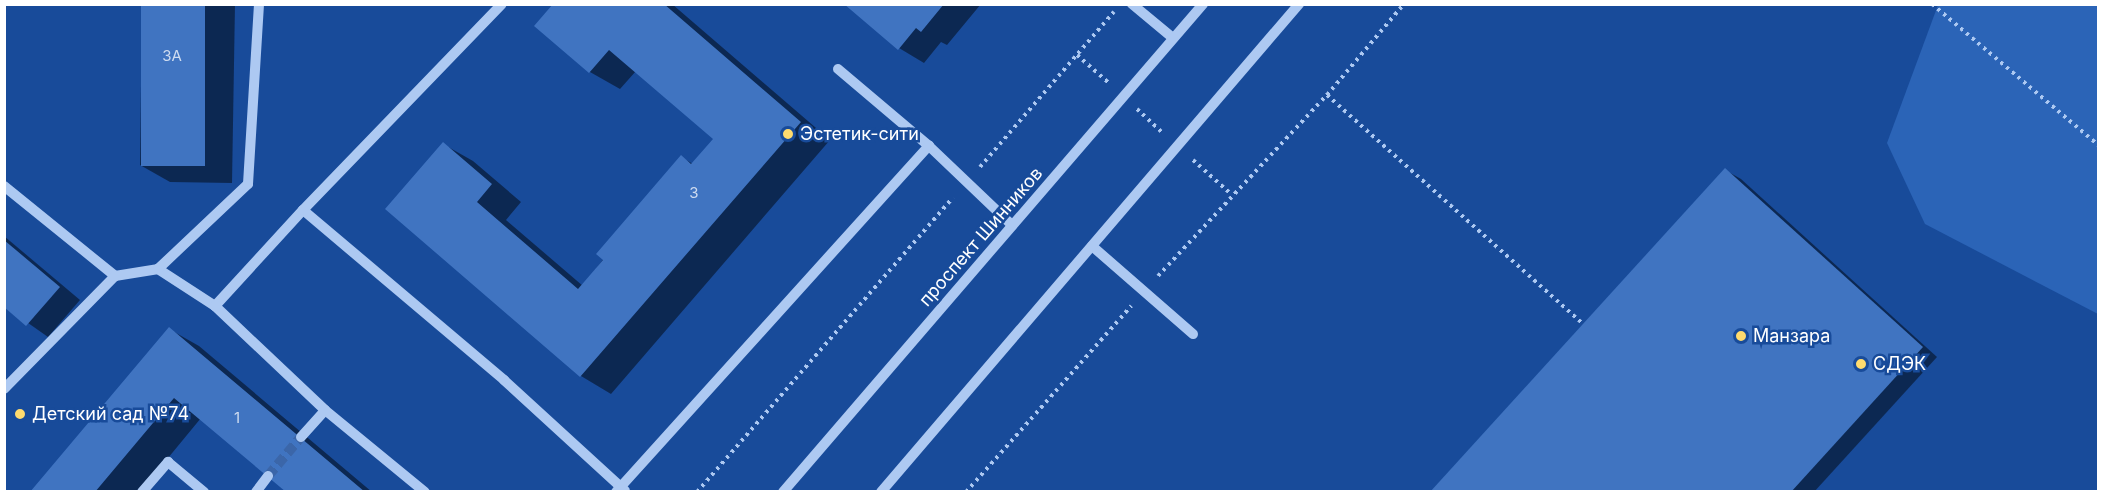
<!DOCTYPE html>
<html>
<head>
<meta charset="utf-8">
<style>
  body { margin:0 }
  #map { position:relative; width:2103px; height:496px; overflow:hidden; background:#184b9a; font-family:Inter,sans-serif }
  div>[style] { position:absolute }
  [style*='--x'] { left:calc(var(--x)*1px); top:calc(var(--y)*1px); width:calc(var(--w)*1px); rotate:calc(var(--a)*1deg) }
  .green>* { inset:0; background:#2b64b7 }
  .shadow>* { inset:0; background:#0007 }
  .building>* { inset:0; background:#4074c1; transform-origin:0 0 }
  .minor-tunnel>* { height:10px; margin-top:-5px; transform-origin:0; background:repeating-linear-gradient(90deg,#3b66a9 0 10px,transparent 0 15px) }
  .path>* { height:4px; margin-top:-2px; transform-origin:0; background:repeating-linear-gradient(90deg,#adc9f2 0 3px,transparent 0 7.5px) }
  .minor>* { height:10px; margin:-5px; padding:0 5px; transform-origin:5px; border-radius:5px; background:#adc9f2 }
  .dots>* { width:16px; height:16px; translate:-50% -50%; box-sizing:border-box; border:3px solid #184b9a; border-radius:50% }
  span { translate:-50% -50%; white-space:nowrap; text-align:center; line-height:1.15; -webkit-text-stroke:5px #184b9a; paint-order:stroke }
  .number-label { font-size:15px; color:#cfdcf0 }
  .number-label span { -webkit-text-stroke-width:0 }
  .poi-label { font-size:18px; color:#fff }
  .left { translate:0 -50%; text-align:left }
  .street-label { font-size:18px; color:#fff }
  .frame { position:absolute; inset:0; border:6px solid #fff; pointer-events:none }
</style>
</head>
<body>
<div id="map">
  <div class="green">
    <div style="clip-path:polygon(1938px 5px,2098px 5px,2098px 314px,1925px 224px,1887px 143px)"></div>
  </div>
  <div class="shadow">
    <div style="clip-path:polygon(142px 4px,235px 4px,232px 183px,170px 182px,140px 165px)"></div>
    <div style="clip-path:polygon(555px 4px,672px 4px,830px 140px,611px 394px,581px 376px,387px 209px,443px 144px,473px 161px,521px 202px,506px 220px,583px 286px,681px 157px,693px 164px,715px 139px,636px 71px,620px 89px,590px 72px,537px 26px)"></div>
    <div style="clip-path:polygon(846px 4px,981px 4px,947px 45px,941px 42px,924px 63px,899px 48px)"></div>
    <div style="clip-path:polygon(1725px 170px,1741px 179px,1937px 357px,1814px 492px,1434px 492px)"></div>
    <div style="clip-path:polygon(4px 236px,80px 300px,48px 337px,4px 306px)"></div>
    <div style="clip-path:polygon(169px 329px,199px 346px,372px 492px,288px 492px,201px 418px,140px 492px,32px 492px)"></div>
  </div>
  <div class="building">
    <div style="left:141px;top:4px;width:64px;height:162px"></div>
    <div style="clip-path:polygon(553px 4px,664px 4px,801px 122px,580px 377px,385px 209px,443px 142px,492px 184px,477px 202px,578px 289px,603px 260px,596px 254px,681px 155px,691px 164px,713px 139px,609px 50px,589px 73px,534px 26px)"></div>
    <div style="clip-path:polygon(844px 4px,944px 4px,921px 32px,916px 28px,898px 50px)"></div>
    <div style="clip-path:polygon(1725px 168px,1923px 347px,1791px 492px,1430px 492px)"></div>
    <div style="clip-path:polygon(4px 240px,60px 287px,26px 326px,4px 307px)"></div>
    <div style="clip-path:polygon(169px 327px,365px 492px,286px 492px,174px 398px,95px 492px,30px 492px)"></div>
  </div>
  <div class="minor-tunnel">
    <div style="--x:268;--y:476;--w:51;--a:-49.8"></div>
  </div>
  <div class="path">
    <div style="--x:1932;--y:4;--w:218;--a:40.3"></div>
    <div style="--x:1077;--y:55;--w:44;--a:41.3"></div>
    <div style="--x:1327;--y:95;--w:343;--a:41.8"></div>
    <div style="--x:1137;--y:109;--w:35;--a:43"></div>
    <div style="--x:1193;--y:160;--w:51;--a:41.8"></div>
    <div style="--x:980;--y:167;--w:205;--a:-49.2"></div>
    <div style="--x:1158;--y:276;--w:248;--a:-47"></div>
    <div style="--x:1327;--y:95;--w:119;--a:-49.8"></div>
    <div style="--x:697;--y:492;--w:390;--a:-49"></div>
    <div style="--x:966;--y:492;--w:249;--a:-48.4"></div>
  </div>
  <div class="minor">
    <div style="--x:1132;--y:4;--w:53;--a:39.7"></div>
    <div style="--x:838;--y:69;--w:119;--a:40.2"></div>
    <div style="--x:929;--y:146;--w:115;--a:43.6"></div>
    <div style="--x:4;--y:186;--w:143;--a:39"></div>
    <div style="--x:303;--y:210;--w:263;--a:40.2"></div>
    <div style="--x:504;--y:380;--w:164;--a:42.5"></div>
    <div style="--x:1092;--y:246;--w:134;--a:41.1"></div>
    <div style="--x:158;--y:269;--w:68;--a:33"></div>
    <div style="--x:215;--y:306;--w:151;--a:43.4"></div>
    <div style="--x:325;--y:410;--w:129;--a:39.4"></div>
    <div style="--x:215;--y:306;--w:130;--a:-47.5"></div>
    <div style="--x:303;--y:210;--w:286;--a:-46"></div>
    <div style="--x:4;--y:389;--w:158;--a:-45.5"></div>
    <div style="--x:115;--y:276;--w:44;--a:-9.2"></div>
    <div style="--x:158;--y:269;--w:124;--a:-43.4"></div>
    <div style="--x:248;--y:184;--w:180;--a:-86.5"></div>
    <div style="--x:301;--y:437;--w:36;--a:-48"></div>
    <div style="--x:142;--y:492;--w:40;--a:-49"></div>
    <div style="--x:168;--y:462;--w:47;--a:39.8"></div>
    <div style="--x:256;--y:492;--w:20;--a:-53"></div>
    <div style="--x:616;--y:492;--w:467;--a:-47.9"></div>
    <div style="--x:783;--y:492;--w:644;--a:-49.28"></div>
    <div style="--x:881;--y:492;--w:643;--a:-49.42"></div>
  </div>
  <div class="dots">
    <div style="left:788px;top:134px;background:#ffdb6e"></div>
    <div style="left:1741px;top:336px;background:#ffdb6e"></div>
    <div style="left:1861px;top:364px;background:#ffdb6e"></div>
    <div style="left:20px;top:414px;background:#ffdb6e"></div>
  </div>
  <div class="number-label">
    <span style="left:172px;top:56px">3А</span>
    <span style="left:694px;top:193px">3</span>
    <span style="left:237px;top:418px">1</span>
  </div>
  <div class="poi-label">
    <span class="left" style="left:800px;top:134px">Эстетик-сити</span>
    <span class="left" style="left:1753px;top:336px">Манзара</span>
    <span class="left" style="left:1873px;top:364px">СДЭК</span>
    <span class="left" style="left:32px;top:414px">Детский сад №74</span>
  </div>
  <div class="street-label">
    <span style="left:981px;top:237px;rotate:-49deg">проспект Шинников</span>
  </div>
  <div class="frame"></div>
</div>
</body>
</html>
